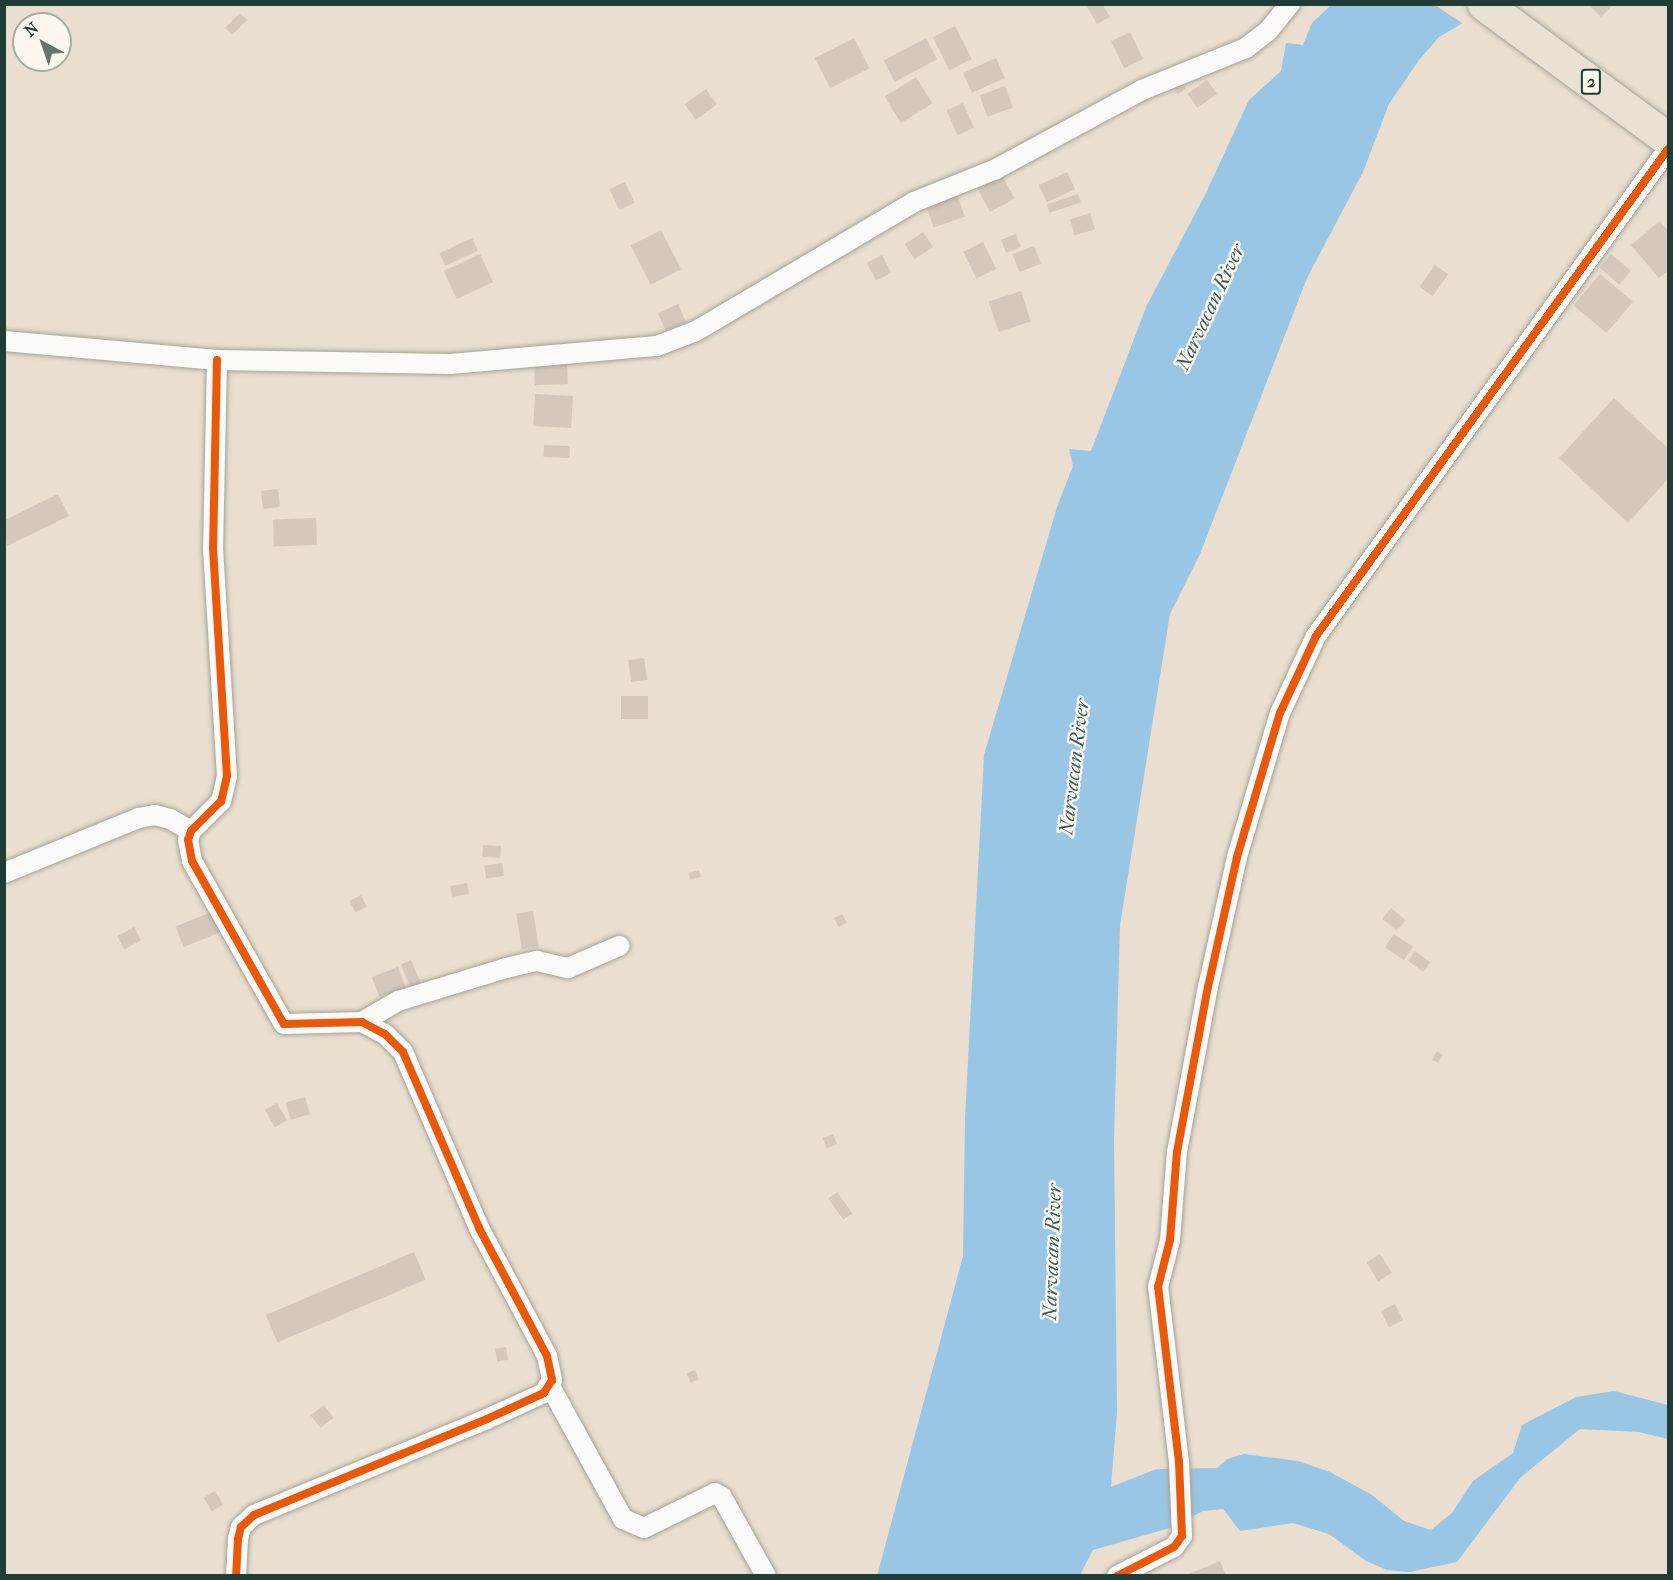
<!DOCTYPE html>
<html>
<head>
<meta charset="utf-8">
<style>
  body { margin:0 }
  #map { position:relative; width:1673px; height:1580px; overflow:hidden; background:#e9decf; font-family:"IM FELL French Canon",serif }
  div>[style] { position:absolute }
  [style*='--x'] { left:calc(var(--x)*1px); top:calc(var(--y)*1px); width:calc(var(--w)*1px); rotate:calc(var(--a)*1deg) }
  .water>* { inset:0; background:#99c6e5 }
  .pier>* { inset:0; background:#e9decf }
  .building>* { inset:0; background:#d5c7bc; transform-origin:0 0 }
  .roads { filter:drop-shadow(0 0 2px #a5a298) drop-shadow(0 0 2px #a5a298) }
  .street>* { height:20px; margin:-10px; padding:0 10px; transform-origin:10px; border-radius:10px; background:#fcfaf8 }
  .highway>* { height:33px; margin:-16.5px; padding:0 16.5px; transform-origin:16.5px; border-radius:16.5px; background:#eae1d5 }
  .cycleway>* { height:8px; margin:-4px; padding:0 4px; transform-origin:4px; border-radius:4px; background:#e8590c }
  span { translate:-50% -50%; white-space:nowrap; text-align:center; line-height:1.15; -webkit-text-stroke:5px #fbf7ec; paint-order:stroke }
  .shield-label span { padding:2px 4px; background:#fbf7ec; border:2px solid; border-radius:4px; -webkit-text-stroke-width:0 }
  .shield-label { font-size:16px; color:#1f3d34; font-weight:700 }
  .water-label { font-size:20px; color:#355d62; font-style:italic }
  .frame { position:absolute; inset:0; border:6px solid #1f3d34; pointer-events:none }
  .north { position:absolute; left:12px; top:12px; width:60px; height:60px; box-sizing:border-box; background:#fbf7ec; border:2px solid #a3ada2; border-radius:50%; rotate:320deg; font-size:16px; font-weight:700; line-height:24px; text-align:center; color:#1f3d34 }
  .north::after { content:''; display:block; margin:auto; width:21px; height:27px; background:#66756a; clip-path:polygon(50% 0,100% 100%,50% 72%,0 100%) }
</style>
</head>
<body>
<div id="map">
  <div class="water">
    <div style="clip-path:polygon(1331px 5px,1477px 5px,1463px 23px,1439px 37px,1419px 60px,1389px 104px,1363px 172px,1307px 278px,1200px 554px,1170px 614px,1120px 925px,1114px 1139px,1117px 1412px,1111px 1487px,1157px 1469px,1217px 1468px,1227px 1459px,1244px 1454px,1298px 1461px,1330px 1472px,1372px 1495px,1404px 1521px,1431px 1530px,1452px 1513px,1473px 1481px,1513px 1453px,1522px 1425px,1576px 1397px,1614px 1391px,1668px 1405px,1668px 1439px,1639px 1432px,1580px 1429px,1521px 1477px,1457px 1562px,1410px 1572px,1387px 1570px,1366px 1561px,1329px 1534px,1293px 1523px,1240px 1531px,1223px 1509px,1203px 1511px,1173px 1527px,1093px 1550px,1080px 1575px,877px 1576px,963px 1256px,965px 1118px,984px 755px,1057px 507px,1073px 466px,1069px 449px,1091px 451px,1147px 305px,1205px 195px,1249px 100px,1281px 71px,1286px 43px,1303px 45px,1312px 23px)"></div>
  </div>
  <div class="pier">
    <div style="clip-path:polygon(1480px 4px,1465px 25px,1435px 5px)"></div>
  </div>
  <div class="building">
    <div style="clip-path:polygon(1091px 4px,1102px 4px,1110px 17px,1097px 24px,1087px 7px)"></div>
    <div style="clip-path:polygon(1589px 5px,1613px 5px,1601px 17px)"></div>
    <div style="left:240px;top:13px;width:10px;height:21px;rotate:45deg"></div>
    <div style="left:955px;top:26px;width:37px;height:25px;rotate:63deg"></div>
    <div style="left:1130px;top:32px;width:30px;height:21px;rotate:64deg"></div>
    <div style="left:854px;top:38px;width:34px;height:44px;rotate:63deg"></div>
    <div style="left:926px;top:38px;width:24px;height:48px;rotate:62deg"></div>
    <div style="left:996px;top:58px;width:22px;height:36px;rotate:66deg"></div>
    <div style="left:916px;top:77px;width:31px;height:37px;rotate:58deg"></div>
    <div style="left:1178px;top:77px;width:14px;height:10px;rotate:56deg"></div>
    <div style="left:1207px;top:80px;width:17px;height:24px;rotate:54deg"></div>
    <div style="left:1005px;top:86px;width:23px;height:27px;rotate:70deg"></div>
    <div style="left:706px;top:89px;width:19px;height:26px;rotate:55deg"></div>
    <div style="left:963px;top:103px;width:27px;height:18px;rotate:66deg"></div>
    <div style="left:1067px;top:172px;width:19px;height:31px;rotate:65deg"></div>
    <div style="left:1002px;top:175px;width:27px;height:28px;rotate:62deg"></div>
    <div style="left:625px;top:182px;width:23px;height:17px;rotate:65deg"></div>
    <div style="left:957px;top:194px;width:24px;height:33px;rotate:71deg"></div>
    <div style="left:1078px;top:194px;width:9px;height:33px;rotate:72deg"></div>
    <div style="left:1090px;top:213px;width:17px;height:21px;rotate:73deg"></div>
    <div style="clip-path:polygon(1660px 221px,1668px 231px,1668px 271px,1659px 278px,1631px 245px)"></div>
    <div style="left:661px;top:230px;width:44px;height:34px;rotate:63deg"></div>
    <div style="left:923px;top:232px;width:18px;height:22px;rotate:56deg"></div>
    <div style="left:1016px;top:234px;width:14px;height:16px;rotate:69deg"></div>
    <div style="left:472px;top:238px;width:14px;height:36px;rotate:65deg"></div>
    <div style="left:983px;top:242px;width:30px;height:22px;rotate:64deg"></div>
    <div style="left:1034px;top:246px;width:19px;height:23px;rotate:69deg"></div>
    <div style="left:480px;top:254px;width:31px;height:40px;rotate:65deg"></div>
    <div style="left:1611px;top:254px;width:26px;height:18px;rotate:40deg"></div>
    <div style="left:882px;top:255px;width:20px;height:17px;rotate:63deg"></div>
    <div style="left:1435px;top:265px;width:16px;height:27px;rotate:35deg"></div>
    <div style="left:1600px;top:274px;width:43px;height:41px;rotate:40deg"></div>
    <div style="left:1021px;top:291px;width:32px;height:34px;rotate:72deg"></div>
    <div style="left:678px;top:304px;width:20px;height:22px;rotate:66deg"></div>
    <div style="left:567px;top:360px;width:24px;height:33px;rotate:88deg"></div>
    <div style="left:535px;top:394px;width:38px;height:32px;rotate:3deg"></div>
    <div style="clip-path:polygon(1614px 398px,1668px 448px,1668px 479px,1628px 523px,1559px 458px)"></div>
    <div style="left:544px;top:445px;width:26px;height:12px;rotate:2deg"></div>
    <div style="left:278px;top:489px;width:18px;height:17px;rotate:84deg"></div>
    <div style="clip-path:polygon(58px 494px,69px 516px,7px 546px,5px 520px)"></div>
    <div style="left:316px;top:518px;width:27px;height:43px;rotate:88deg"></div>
    <div style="left:644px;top:658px;width:22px;height:16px;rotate:82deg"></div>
    <div style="left:648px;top:696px;width:23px;height:27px;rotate:90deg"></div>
    <div style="left:483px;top:845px;width:18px;height:12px;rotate:3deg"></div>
    <div style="left:502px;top:863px;width:13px;height:18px;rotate:81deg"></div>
    <div style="left:699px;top:870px;width:7px;height:11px;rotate:74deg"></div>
    <div style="left:467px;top:883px;width:11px;height:17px;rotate:80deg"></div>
    <div style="left:361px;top:895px;width:13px;height:13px;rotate:63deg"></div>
    <div style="left:1391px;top:908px;width:19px;height:14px;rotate:39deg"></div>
    <div style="left:219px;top:909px;width:22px;height:47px;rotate:68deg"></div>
    <div style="left:533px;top:911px;width:36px;height:17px;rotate:81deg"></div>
    <div style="left:842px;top:914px;width:10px;height:9px;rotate:61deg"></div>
    <div style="left:134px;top:927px;width:15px;height:19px;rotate:62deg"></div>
    <div style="left:1394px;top:934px;width:23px;height:16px;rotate:34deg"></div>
    <div style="left:1415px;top:951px;width:19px;height:12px;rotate:36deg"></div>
    <div style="left:411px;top:960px;width:28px;height:11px;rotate:67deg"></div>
    <div style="left:398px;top:967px;width:22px;height:28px;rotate:69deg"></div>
    <div style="clip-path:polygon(1437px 1051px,1443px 1055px,1438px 1063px,1432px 1060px)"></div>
    <div style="left:305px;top:1097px;width:18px;height:20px;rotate:74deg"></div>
    <div style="left:277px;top:1103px;width:20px;height:14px;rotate:60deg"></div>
    <div style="left:833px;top:1134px;width:11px;height:11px;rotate:68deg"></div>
    <div style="left:837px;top:1192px;width:26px;height:11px;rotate:54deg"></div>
    <div style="left:414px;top:1252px;width:30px;height:161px;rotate:67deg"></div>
    <div style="left:1380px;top:1254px;width:22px;height:16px;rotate:58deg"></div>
    <div style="left:1395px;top:1304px;width:18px;height:16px;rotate:63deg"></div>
    <div style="left:506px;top:1347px;width:13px;height:11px;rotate:81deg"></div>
    <div style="left:695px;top:1370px;width:10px;height:9px;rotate:66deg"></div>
    <div style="left:324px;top:1405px;width:16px;height:17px;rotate:52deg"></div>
    <div style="left:215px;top:1491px;width:16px;height:13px;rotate:60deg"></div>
    <div style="clip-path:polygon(1220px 1561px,1226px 1576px,1186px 1576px,1186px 1575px)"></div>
  </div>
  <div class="roads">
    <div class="street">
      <div style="--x:4;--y:341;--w:214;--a:5.1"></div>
      <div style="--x:217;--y:360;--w:233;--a:1"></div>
      <div style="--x:450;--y:364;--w:208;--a:-5"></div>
      <div style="--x:657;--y:346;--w:42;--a:-21"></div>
      <div style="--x:696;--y:331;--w:253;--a:-30.6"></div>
      <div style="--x:914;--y:202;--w:88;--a:-21.9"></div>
      <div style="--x:996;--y:169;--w:166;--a:-28.4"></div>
      <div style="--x:1142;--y:90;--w:112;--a:-22"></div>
      <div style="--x:1246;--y:48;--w:28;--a:-38"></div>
      <div style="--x:1268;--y:31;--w:35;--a:-51"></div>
      <div style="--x:217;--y:360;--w:188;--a:91.2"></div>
      <div style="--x:213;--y:548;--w:228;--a:86.5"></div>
      <div style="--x:227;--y:776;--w:26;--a:103"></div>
      <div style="--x:221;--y:801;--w:42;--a:135"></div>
      <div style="--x:191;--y:831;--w:9;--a:108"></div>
      <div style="--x:188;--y:840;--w:21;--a:79"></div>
      <div style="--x:192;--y:861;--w:187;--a:60.6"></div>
      <div style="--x:284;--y:1024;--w:78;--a:-1.5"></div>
      <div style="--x:362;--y:1022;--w:26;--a:28"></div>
      <div style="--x:385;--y:1034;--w:25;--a:45"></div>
      <div style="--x:403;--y:1052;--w:192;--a:66.6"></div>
      <div style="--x:479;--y:1228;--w:145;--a:62"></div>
      <div style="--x:547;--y:1356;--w:25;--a:78"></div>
      <div style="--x:552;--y:1380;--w:15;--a:122"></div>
      <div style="--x:544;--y:1393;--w:63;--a:155.5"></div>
      <div style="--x:487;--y:1419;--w:252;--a:157.6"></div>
      <div style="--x:254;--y:1515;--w:18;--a:137"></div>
      <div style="--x:241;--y:1527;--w:12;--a:104"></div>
      <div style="--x:238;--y:1539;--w:37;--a:93"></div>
      <div style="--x:4;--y:873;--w:146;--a:-22.2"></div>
      <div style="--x:139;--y:818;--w:16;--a:-11"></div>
      <div style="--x:155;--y:815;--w:16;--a:15"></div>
      <div style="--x:170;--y:819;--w:24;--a:30"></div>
      <div style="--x:362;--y:1022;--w:42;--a:-30.3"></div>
      <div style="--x:398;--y:1001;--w:113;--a:-17"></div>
      <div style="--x:506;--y:968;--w:32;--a:-13"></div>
      <div style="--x:537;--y:961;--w:32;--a:13"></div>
      <div style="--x:568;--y:968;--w:56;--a:-23.3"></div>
      <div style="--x:550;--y:1386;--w:152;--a:61.2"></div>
      <div style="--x:623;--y:1519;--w:23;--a:23"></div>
      <div style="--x:644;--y:1528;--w:79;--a:-26.2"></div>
      <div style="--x:715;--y:1493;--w:8;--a:30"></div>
      <div style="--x:722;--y:1497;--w:90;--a:60.9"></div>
      <div style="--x:1117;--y:1576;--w:64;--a:-27"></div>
      <div style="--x:1174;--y:1547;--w:14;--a:-54"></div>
      <div style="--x:1182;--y:1536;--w:74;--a:-92.3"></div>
      <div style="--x:1179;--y:1462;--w:176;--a:-96.8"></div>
      <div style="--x:1158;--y:1287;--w:49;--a:-75.7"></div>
      <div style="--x:1170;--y:1240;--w:88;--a:-85.5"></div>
      <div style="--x:1177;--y:1152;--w:168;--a:-79.4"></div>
      <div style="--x:1208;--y:987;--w:133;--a:-77.4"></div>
      <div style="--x:1237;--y:857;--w:150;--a:-73.4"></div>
      <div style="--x:1280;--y:713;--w:85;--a:-64.9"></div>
      <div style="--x:1316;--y:636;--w:601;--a:-54.14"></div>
    </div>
    <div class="highway">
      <div style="--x:1484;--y:4;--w:228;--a:36.3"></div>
    </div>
  </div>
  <div class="cycleway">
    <div style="--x:217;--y:360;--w:188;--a:91.2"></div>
    <div style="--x:213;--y:548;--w:228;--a:86.5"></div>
    <div style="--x:227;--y:776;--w:26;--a:103"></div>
    <div style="--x:221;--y:801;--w:42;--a:135"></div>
    <div style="--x:191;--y:831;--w:9;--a:108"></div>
    <div style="--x:188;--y:840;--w:21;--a:79"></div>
    <div style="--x:192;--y:861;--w:187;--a:60.6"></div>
    <div style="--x:284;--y:1024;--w:78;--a:-1.5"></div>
    <div style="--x:362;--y:1022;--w:26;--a:28"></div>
    <div style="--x:385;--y:1034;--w:25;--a:45"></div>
    <div style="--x:403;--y:1052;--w:192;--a:66.6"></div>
    <div style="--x:479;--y:1228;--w:145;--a:62"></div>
    <div style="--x:547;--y:1356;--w:25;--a:78"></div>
    <div style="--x:552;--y:1380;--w:15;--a:122"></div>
    <div style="--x:544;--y:1393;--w:63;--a:155.5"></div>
    <div style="--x:487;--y:1419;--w:252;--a:157.6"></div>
    <div style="--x:254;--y:1515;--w:18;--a:137"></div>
    <div style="--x:241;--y:1527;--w:12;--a:104"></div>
    <div style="--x:238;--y:1539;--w:37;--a:93"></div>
    <div style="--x:1117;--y:1576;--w:64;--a:-27"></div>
    <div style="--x:1174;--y:1547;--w:14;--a:-54"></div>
    <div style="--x:1182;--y:1536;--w:74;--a:-92.3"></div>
    <div style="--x:1179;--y:1462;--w:176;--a:-96.8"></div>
    <div style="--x:1158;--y:1287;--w:49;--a:-75.7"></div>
    <div style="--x:1170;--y:1240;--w:88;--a:-85.5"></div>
    <div style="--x:1177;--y:1152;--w:168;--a:-79.4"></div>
    <div style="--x:1208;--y:987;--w:133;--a:-77.4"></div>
    <div style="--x:1237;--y:857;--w:150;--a:-73.4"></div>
    <div style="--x:1280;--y:713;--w:85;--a:-64.9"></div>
    <div style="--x:1316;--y:636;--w:601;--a:-54.14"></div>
  </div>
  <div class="shield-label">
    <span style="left:1591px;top:82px">2</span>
  </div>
  <div class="water-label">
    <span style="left:1210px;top:307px;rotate:-65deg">Narvacan River</span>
    <span style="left:1074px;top:767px;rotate:-83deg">Narvacan River</span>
    <span style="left:1052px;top:1252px;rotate:-88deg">Narvacan River</span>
  </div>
  <div class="frame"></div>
  <div class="north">N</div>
</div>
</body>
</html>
